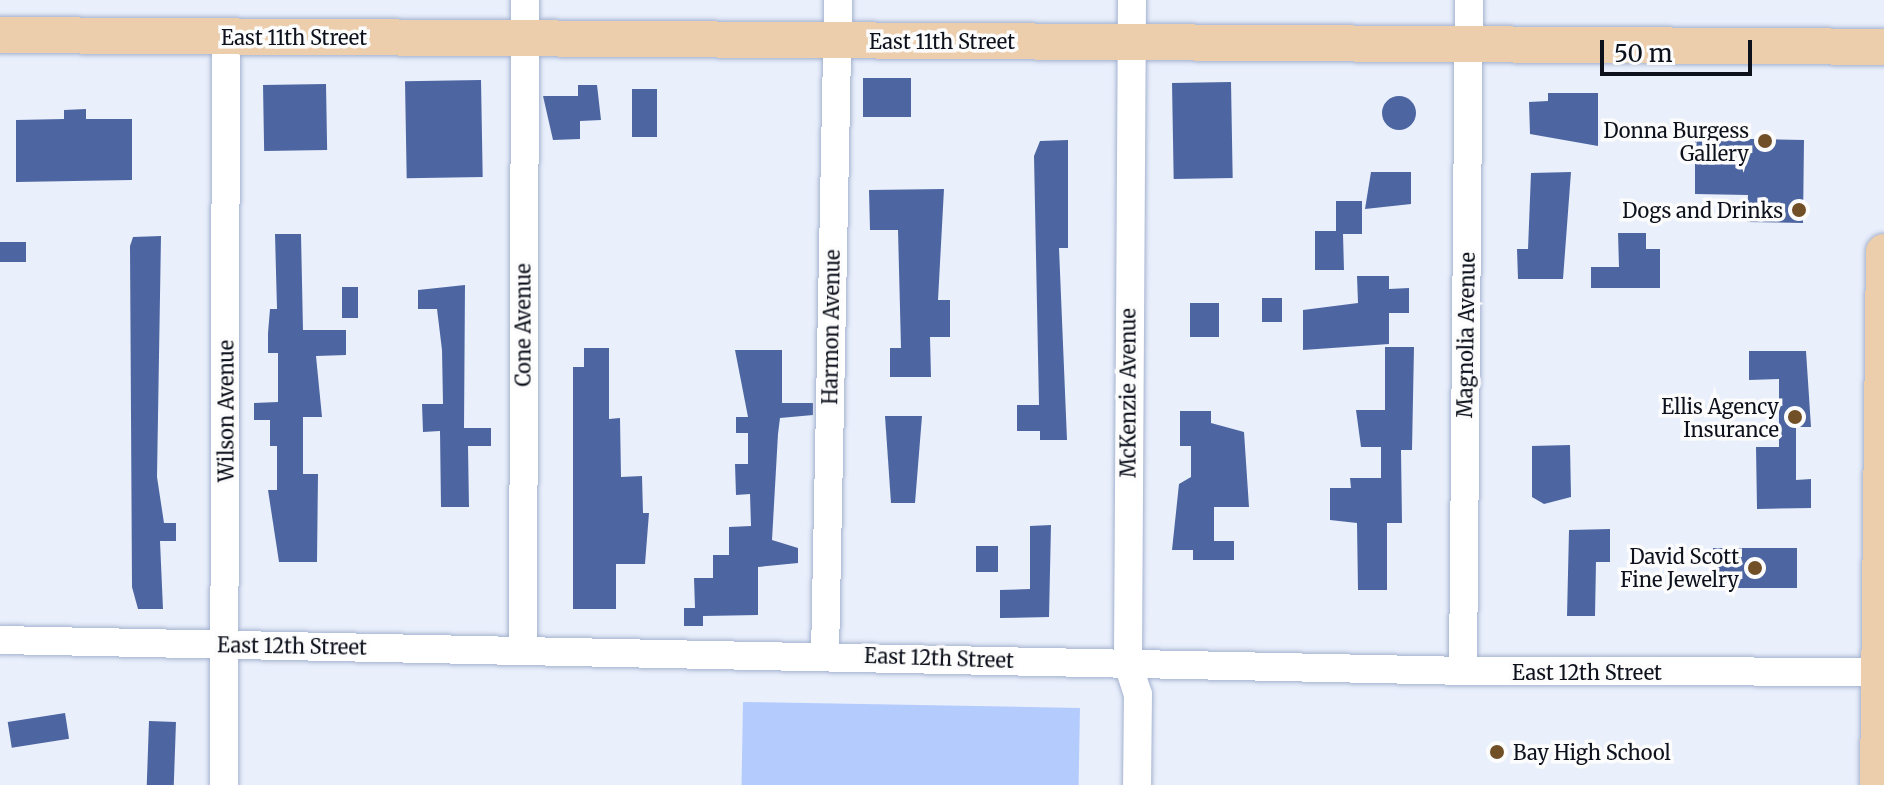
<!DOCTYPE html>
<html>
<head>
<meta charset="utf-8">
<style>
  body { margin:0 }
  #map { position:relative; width:1884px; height:785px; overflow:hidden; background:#e9effb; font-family:Merriweather,serif }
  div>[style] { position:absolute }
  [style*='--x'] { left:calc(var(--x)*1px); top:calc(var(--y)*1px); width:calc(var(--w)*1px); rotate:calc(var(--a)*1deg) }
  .green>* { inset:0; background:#b4cbfd; transform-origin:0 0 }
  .building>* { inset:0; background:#4d66a2; transform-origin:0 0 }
  .round { border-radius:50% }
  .roads { filter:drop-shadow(0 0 2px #a4b2d0) drop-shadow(0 0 2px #a4b2d0) }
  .minor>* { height:28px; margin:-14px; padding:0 14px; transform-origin:14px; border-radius:14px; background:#fff }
  .major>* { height:36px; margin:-18px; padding:0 18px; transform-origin:18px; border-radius:18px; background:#eccead }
  .dots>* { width:22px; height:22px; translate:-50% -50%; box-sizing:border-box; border:4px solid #fcfcfc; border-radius:50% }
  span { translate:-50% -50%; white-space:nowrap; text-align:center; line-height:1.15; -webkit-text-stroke:7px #fcfcfc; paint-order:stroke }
  .street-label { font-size:20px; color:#0d111c }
  .poi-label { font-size:20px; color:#0d111c }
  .right { translate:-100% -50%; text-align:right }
  .left { translate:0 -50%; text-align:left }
  .scale { position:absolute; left:1600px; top:40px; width:152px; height:36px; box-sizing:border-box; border:4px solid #0d111c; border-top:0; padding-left:10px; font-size:24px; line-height:28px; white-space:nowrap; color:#0d111c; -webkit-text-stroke:6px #fcfcfc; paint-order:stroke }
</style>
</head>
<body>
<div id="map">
  <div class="green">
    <div style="left:743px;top:702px;width:337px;height:83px;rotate:1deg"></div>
  </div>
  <div class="building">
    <div style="left:911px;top:78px;width:39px;height:48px;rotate:90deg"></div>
    <div style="left:481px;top:80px;width:97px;height:76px;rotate:89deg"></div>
    <div style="left:1231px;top:82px;width:96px;height:59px;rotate:89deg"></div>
    <div style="left:326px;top:84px;width:66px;height:63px;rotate:89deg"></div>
    <div style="clip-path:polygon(578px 85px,597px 85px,601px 120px,580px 121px,580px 139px,553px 140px,543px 96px,578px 96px)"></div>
    <div style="left:632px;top:89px;width:25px;height:48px"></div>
    <div style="clip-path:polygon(1548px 93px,1598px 93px,1598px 146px,1530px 134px,1529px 102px,1548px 101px)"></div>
    <div class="round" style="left:1382px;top:96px;width:34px;height:34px"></div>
    <div style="clip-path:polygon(86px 109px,86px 119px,132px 119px,132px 180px,16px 182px,16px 120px,64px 119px,64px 110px)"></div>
    <div style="clip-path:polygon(1695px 138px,1804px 140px,1803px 223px,1747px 222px,1748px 195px,1695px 194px)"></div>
    <div style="clip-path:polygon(1068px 140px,1068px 248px,1059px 248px,1067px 440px,1040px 440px,1040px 431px,1017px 431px,1017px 405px,1039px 405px,1034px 156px,1040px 141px)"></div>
    <div style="clip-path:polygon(1371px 172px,1411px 172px,1411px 204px,1365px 209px)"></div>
    <div style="clip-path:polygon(1571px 172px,1563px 279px,1518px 279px,1517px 249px,1528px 249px,1531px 173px)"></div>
    <div style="clip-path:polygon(944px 189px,938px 300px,950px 300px,950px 337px,930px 337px,931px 377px,890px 377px,890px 348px,901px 348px,898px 230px,870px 230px,869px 190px)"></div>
    <div style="clip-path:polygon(1336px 201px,1362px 201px,1362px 234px,1343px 234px,1344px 270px,1315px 270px,1315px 231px,1336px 231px)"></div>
    <div style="clip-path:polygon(1618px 233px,1646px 233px,1646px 249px,1660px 249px,1660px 288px,1591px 288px,1591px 267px,1619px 267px)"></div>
    <div style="clip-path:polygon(275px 234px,301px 234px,303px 330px,346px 330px,346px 355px,316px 356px,322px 417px,303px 417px,303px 474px,318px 474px,317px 562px,279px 562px,268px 490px,277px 490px,277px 446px,270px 446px,270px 420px,254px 420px,254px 403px,278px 402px,278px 353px,268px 353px,268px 333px,270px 309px,277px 309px)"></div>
    <div style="clip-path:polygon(161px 236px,157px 477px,164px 523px,176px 523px,176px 541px,160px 541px,163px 609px,138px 609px,132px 587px,130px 246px,133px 237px)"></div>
    <div style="left:0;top:242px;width:26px;height:20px"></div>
    <div style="clip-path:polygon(1357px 276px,1389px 276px,1389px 289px,1409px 288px,1409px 313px,1389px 313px,1389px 344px,1303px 350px,1303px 310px,1358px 303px)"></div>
    <div style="clip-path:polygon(465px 285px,464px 428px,491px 428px,491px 446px,468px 446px,469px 507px,441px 507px,440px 431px,423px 432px,422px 404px,443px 404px,442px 350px,437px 309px,418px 309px,418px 290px)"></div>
    <div style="left:358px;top:287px;width:31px;height:16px;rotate:90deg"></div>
    <div style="left:1262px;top:298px;width:20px;height:24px"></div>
    <div style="left:1190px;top:303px;width:29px;height:34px"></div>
    <div style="clip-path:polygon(1385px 347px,1414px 347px,1412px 450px,1401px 450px,1402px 523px,1387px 523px,1387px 590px,1358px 590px,1357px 523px,1330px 520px,1330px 488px,1351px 488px,1350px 478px,1381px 478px,1381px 447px,1361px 447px,1356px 410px,1385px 410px)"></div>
    <div style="clip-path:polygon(584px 348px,609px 348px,609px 419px,620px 418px,621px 477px,642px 476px,643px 513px,649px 513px,645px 564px,616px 564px,616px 609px,573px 609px,573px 367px,584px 367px)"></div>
    <div style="clip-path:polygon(735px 350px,782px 350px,782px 403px,813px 403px,813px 415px,780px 418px,778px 434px,772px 540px,798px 548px,798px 563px,758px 567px,758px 615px,703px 616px,703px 626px,684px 626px,684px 608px,695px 608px,694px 578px,713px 578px,713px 555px,729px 555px,729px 527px,751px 526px,750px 494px,736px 495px,735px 464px,748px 464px,748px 433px,736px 433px,736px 417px,748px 417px)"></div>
    <div style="clip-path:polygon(1749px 351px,1806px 351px,1811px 427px,1796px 427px,1796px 480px,1811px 479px,1811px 508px,1757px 509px,1756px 447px,1779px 447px,1779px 379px,1749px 380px)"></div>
    <div style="clip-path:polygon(1180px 411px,1211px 411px,1211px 423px,1244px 432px,1249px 507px,1214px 507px,1214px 541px,1234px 541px,1234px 560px,1193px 560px,1193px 550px,1172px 550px,1179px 484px,1191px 477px,1191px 446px,1180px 446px)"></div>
    <div style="clip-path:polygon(885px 416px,922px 416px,915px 503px,891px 503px)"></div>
    <div style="clip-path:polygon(1570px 445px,1571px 497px,1544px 504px,1532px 497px,1532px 446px)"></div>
    <div style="clip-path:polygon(1051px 525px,1049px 617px,1000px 618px,1000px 590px,1030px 589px,1030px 526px)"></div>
    <div style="clip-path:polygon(1610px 529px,1610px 562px,1596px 562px,1595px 616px,1567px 616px,1569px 530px)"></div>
    <div style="left:976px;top:546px;width:22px;height:26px"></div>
    <div style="left:1713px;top:548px;width:84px;height:40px"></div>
    <div style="left:65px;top:713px;width:26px;height:58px;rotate:81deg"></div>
    <div style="left:149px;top:721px;width:27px;height:64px;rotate:2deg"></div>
  </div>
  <div class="roads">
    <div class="minor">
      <div style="--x:1132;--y:0;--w:664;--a:90.35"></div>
      <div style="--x:1128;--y:664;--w:32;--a:72"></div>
      <div style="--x:1138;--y:694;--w:91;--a:90.6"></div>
      <div style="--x:0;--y:640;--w:1463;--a:1.21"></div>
      <div style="--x:1463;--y:671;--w:421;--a:0.1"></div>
      <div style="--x:523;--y:650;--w:650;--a:-89.82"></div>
      <div style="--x:825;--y:655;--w:655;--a:-88.86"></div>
      <div style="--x:1463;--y:671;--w:671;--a:-89.49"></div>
      <div style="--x:224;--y:785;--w:749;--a:-89.85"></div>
    </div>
    <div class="major">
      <div style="--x:0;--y:35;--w:1884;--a:0.36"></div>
      <div style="--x:1878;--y:785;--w:533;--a:-89.36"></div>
    </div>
  </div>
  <div class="dots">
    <div style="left:1765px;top:141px;background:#714f27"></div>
    <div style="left:1799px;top:210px;background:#714f27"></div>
    <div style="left:1795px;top:417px;background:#714f27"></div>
    <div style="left:1755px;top:568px;background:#714f27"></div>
    <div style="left:1497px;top:752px;background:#714f27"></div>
  </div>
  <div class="street-label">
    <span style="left:294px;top:37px">East 11th Street</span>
    <span style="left:942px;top:41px">East 11th Street</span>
    <span style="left:523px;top:325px;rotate:-90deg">Cone Avenue</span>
    <span style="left:831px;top:327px;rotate:-89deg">Harmon Avenue</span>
    <span style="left:1466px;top:335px;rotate:-89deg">Magnolia Avenue</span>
    <span style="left:1128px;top:393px;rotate:-90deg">McKenzie Avenue</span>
    <span style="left:226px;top:411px;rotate:-90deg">Wilson Avenue</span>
    <span style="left:292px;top:646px;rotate:1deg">East 12th Street</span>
    <span style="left:939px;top:658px;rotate:2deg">East 12th Street</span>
    <span style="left:1587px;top:672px">East 12th Street</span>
  </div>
  <div class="poi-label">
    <span class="right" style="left:1749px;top:142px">Donna Burgess<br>Gallery</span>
    <span class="right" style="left:1783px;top:210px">Dogs and Drinks</span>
    <span class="right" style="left:1779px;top:418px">Ellis Agency<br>Insurance</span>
    <span class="right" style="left:1739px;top:568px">David Scott<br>Fine Jewelry</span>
    <span class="left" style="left:1513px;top:752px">Bay High School</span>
  </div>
  <div class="scale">50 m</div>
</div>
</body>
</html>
